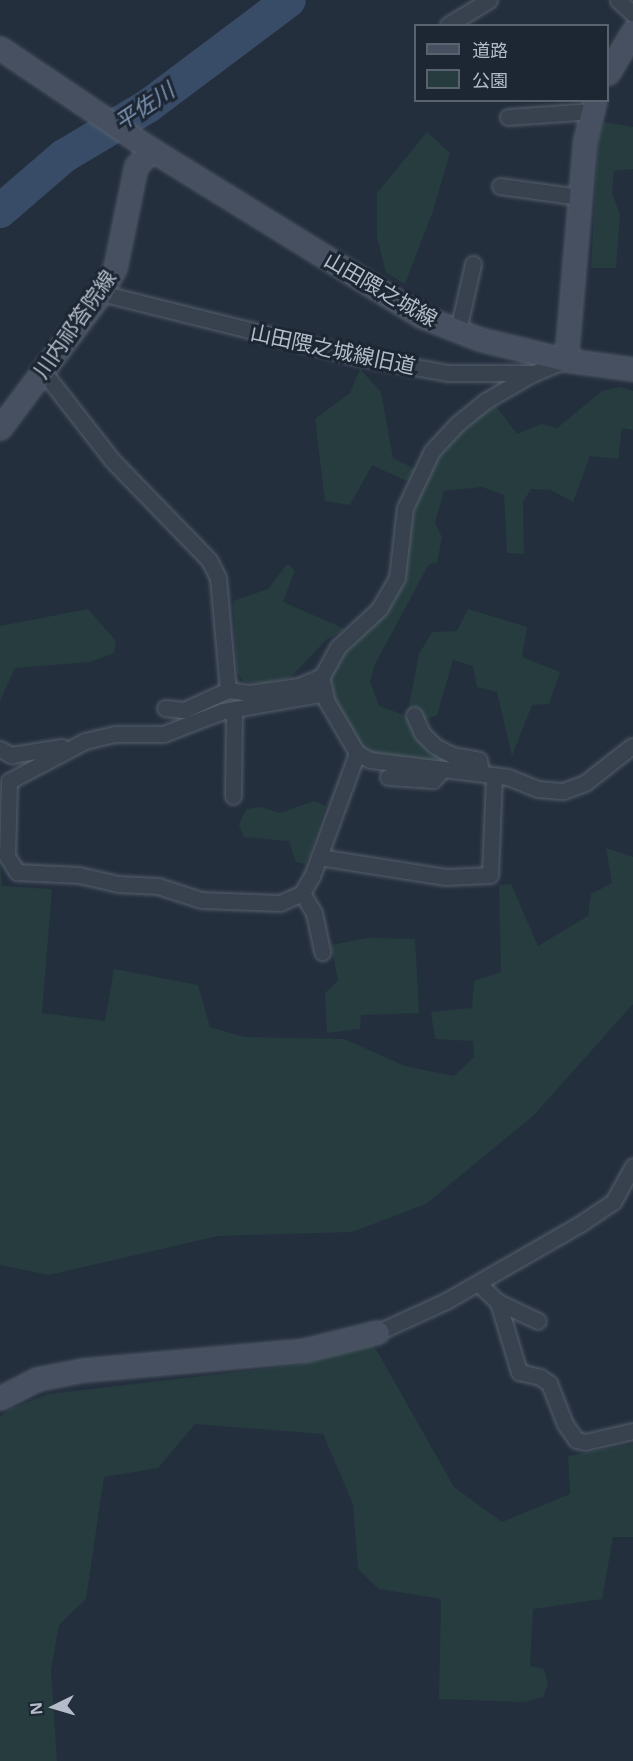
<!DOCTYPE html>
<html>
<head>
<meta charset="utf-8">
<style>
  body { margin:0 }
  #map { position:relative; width:633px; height:1761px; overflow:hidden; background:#242f3e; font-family:"Open Sans","Noto Sans JP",sans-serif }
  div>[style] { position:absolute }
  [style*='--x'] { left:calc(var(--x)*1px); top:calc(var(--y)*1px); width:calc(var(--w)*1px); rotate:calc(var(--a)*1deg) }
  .green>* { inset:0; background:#263c3f }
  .river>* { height:34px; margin:-17px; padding:0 17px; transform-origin:17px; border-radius:17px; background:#394c67 }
  .roads { filter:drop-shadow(0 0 2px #565f6c) drop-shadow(0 0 2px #565f6c) }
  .street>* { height:15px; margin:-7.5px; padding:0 7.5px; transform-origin:7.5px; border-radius:7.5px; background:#38414e }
  .secondary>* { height:21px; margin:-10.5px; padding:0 10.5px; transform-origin:10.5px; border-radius:10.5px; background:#465061 }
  span { translate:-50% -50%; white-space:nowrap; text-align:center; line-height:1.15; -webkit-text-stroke:6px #1d2633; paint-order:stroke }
  .street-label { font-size:21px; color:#b4bcc9 }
  .water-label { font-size:22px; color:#7c92b1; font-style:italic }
  .legend { position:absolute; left:414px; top:24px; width:195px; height:78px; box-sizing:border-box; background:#1d2633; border:2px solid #59626f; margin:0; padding:8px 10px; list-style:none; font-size:18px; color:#b4bcc9 }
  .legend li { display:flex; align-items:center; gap:12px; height:30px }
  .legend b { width:30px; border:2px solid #59626f }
  .north { position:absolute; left:24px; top:1677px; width:60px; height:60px; -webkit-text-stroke:4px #1d2633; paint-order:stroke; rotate:265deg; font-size:16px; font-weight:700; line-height:24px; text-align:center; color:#b4bcc9 }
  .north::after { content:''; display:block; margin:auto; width:21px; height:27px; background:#b4bcc9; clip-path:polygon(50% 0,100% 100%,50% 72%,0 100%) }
</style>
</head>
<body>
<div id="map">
  <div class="green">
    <div style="clip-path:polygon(603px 122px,633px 127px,633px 169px,614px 171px,612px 193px,620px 214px,616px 268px,591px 268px,598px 137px)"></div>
    <div style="clip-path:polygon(427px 132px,450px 153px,433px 211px,405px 284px,386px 273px,377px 237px,377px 193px)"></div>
    <div style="clip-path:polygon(360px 369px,381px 392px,393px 458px,417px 470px,411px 483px,372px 465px,350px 505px,325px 501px,315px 419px,350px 393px)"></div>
    <div style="clip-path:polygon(620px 387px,633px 391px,633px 430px,622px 428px,618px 459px,590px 456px,573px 502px,551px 490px,531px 489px,523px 502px,524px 554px,507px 553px,504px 495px,482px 487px,444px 491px,435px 523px,442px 537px,437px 563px,429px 564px,375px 664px,370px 681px,379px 706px,407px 716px,419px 654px,432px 632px,457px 631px,468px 609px,527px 627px,522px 657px,560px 672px,549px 704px,532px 705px,512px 756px,497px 692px,477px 687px,473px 666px,453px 660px,437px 715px,422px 721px,447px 764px,372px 756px,360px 751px,331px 701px,326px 677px,342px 647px,383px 610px,431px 461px,468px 421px,496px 406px,517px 434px,541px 424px,557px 428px,602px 391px)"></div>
    <div style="clip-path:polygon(287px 564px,295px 570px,283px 602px,345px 629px,326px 640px,291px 677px,263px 684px,244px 682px,237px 672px,233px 601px,268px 589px)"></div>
    <div style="clip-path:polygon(88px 609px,116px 641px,114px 653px,90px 662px,15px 668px,0 701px,0 626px)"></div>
    <div style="clip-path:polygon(314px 801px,326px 806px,306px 864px,296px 862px,289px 841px,244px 837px,239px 825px,246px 809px,261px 807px,280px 813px)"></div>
    <div style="clip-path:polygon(606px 848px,633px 857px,633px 1004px,534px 1115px,426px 1204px,352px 1232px,218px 1236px,49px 1275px,0 1265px,0 854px,2px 886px,52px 889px,42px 1013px,105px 1021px,114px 969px,198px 985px,210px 1027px,244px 1037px,344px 1039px,405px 1066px,454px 1076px,474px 1057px,473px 1041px,435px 1039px,431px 1012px,472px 1008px,474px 981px,501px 972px,499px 885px,511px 884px,538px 946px,588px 916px,591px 894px,612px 883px)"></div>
    <div style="clip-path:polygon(367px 938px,415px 939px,419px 1013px,361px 1015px,360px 1029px,327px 1033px,325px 993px,338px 981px,331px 945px)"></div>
    <div style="clip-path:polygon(373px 1344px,454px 1487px,502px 1522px,570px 1494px,568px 1456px,633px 1444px,633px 1537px,613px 1537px,602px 1599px,533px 1609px,530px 1666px,544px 1669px,548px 1684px,543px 1697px,524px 1702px,439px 1699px,441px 1599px,379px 1589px,358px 1569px,353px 1504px,323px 1434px,195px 1424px,158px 1468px,104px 1477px,86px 1599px,59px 1625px,51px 1670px,57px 1761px,0 1761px,0 1417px,10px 1409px,48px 1394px,298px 1365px)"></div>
  </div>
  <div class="river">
    <div style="--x:0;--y:211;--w:84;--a:-40.7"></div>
    <div style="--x:64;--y:156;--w:98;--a:-30.8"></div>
    <div style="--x:148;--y:106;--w:176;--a:-36.9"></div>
  </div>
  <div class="roads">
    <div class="street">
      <div style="--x:618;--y:0;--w:21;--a:43"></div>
      <div style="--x:448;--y:25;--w:48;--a:-31.4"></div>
      <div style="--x:508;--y:117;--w:84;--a:-4.1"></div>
      <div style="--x:500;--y:186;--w:80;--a:7.9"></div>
      <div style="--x:101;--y:293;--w:261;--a:14"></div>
      <div style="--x:354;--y:356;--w:96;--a:10.3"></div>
      <div style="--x:448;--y:373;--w:86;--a:0"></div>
      <div style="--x:534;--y:373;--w:35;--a:-22"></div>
      <div style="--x:458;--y:330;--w:68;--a:-77.2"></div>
      <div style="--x:42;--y:370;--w:114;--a:52.1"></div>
      <div style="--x:112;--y:460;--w:139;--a:45.9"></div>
      <div style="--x:209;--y:560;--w:20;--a:63"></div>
      <div style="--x:218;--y:578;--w:112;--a:84.9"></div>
      <div style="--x:228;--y:690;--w:21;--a:8"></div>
      <div style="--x:249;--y:693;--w:50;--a:-8"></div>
      <div style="--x:299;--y:686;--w:25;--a:-23"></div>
      <div style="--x:322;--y:676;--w:33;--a:-61"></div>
      <div style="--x:338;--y:647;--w:56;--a:-42.8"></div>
      <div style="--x:379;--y:609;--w:36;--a:-60"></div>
      <div style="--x:397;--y:578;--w:70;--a:-83.5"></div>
      <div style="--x:405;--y:508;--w:63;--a:-64.7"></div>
      <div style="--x:432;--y:451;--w:37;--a:-47"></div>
      <div style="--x:457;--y:424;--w:38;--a:-39"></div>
      <div style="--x:487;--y:400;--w:54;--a:-29.9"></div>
      <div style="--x:323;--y:684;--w:16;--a:79"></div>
      <div style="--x:326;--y:700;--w:61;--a:59.7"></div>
      <div style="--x:357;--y:753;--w:15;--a:28"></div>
      <div style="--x:370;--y:760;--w:139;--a:7"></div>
      <div style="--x:508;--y:777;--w:32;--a:22"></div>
      <div style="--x:538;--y:789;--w:25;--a:5"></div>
      <div style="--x:563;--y:791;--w:23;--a:-20"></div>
      <div style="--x:585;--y:783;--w:60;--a:-38.2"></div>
      <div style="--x:325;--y:693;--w:104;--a:170"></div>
      <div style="--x:223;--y:711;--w:64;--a:159"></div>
      <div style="--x:163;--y:734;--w:48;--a:180"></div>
      <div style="--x:115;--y:734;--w:31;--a:167"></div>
      <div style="--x:85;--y:741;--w:86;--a:152.2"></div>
      <div style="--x:9;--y:781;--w:75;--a:91.5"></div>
      <div style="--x:7;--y:856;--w:19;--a:58"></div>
      <div style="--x:17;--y:872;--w:62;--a:2.8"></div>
      <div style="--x:79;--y:875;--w:40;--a:13"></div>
      <div style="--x:118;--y:884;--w:40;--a:2.9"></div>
      <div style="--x:158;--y:886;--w:45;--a:18"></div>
      <div style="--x:201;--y:900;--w:79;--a:2.2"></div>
      <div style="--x:280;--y:903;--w:24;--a:-24"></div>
      <div style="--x:302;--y:893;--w:20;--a:-60"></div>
      <div style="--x:312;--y:876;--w:131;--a:-69.9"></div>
      <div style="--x:165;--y:708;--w:19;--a:6"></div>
      <div style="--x:184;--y:710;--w:48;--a:-24.4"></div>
      <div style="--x:414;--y:715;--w:20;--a:66"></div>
      <div style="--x:422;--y:733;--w:18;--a:45"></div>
      <div style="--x:435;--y:746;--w:19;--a:28"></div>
      <div style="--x:452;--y:755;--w:27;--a:10"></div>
      <div style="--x:479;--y:760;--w:13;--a:81"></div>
      <div style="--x:0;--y:749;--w:13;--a:29"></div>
      <div style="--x:11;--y:755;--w:51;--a:-9.1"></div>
      <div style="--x:388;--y:777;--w:45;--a:3.8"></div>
      <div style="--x:433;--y:780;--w:15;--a:-48"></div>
      <div style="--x:233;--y:796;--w:86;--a:-89.3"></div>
      <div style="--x:319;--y:857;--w:128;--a:9"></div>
      <div style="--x:445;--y:877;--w:45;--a:-2.5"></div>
      <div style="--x:490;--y:875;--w:100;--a:-87.7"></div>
      <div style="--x:302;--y:893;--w:23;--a:59"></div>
      <div style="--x:314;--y:913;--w:40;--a:78"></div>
      <div style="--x:478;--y:1283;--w:28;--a:44"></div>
      <div style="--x:498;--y:1302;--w:73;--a:73.3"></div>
      <div style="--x:519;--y:1372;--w:22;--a:13"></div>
      <div style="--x:540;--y:1377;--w:11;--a:34"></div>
      <div style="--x:549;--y:1383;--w:44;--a:68.7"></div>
      <div style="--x:565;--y:1424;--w:19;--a:55"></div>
      <div style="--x:576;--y:1440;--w:9;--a:13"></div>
      <div style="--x:585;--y:1442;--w:49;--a:-12.9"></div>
      <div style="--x:498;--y:1302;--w:44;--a:25.4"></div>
      <div style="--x:378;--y:1332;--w:75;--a:-24.5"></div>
      <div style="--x:446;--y:1301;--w:155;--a:-29.9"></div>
      <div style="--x:580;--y:1224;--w:40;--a:-34"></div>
      <div style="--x:613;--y:1202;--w:41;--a:-60.9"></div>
    </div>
    <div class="secondary">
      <div style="--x:0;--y:48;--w:183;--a:33.9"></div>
      <div style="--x:152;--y:150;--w:316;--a:31.7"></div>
      <div style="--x:421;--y:316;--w:62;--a:21.6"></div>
      <div style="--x:479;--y:339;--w:89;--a:13.6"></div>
      <div style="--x:566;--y:360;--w:68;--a:7.7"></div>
      <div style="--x:608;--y:73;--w:49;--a:-59.2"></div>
      <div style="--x:566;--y:360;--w:221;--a:-85.1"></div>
      <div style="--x:585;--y:140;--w:41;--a:-76"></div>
      <div style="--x:0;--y:428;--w:169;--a:-53.2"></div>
      <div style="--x:101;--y:293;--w:29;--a:-61"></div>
      <div style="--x:115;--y:268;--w:104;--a:-78.4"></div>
      <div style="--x:136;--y:166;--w:23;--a:-45"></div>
      <div style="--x:0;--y:1398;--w:42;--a:-27.2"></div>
      <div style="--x:37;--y:1379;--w:47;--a:-11.1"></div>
      <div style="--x:83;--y:1370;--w:223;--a:-5.1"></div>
      <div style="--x:305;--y:1350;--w:75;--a:-13.9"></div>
    </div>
  </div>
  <div class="street-label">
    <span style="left:381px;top:289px;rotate:30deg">山田隈之城線</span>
    <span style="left:74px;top:324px;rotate:-55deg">川内祁答院線</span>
    <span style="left:333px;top:349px;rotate:12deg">山田隈之城線旧道</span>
  </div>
  <div class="water-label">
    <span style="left:144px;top:106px;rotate:-34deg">平佐川</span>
  </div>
  <ul class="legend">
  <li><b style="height:8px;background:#465061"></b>道路</li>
  <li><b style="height:16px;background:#263c3f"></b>公園</li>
  </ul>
  <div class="north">N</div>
</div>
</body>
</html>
